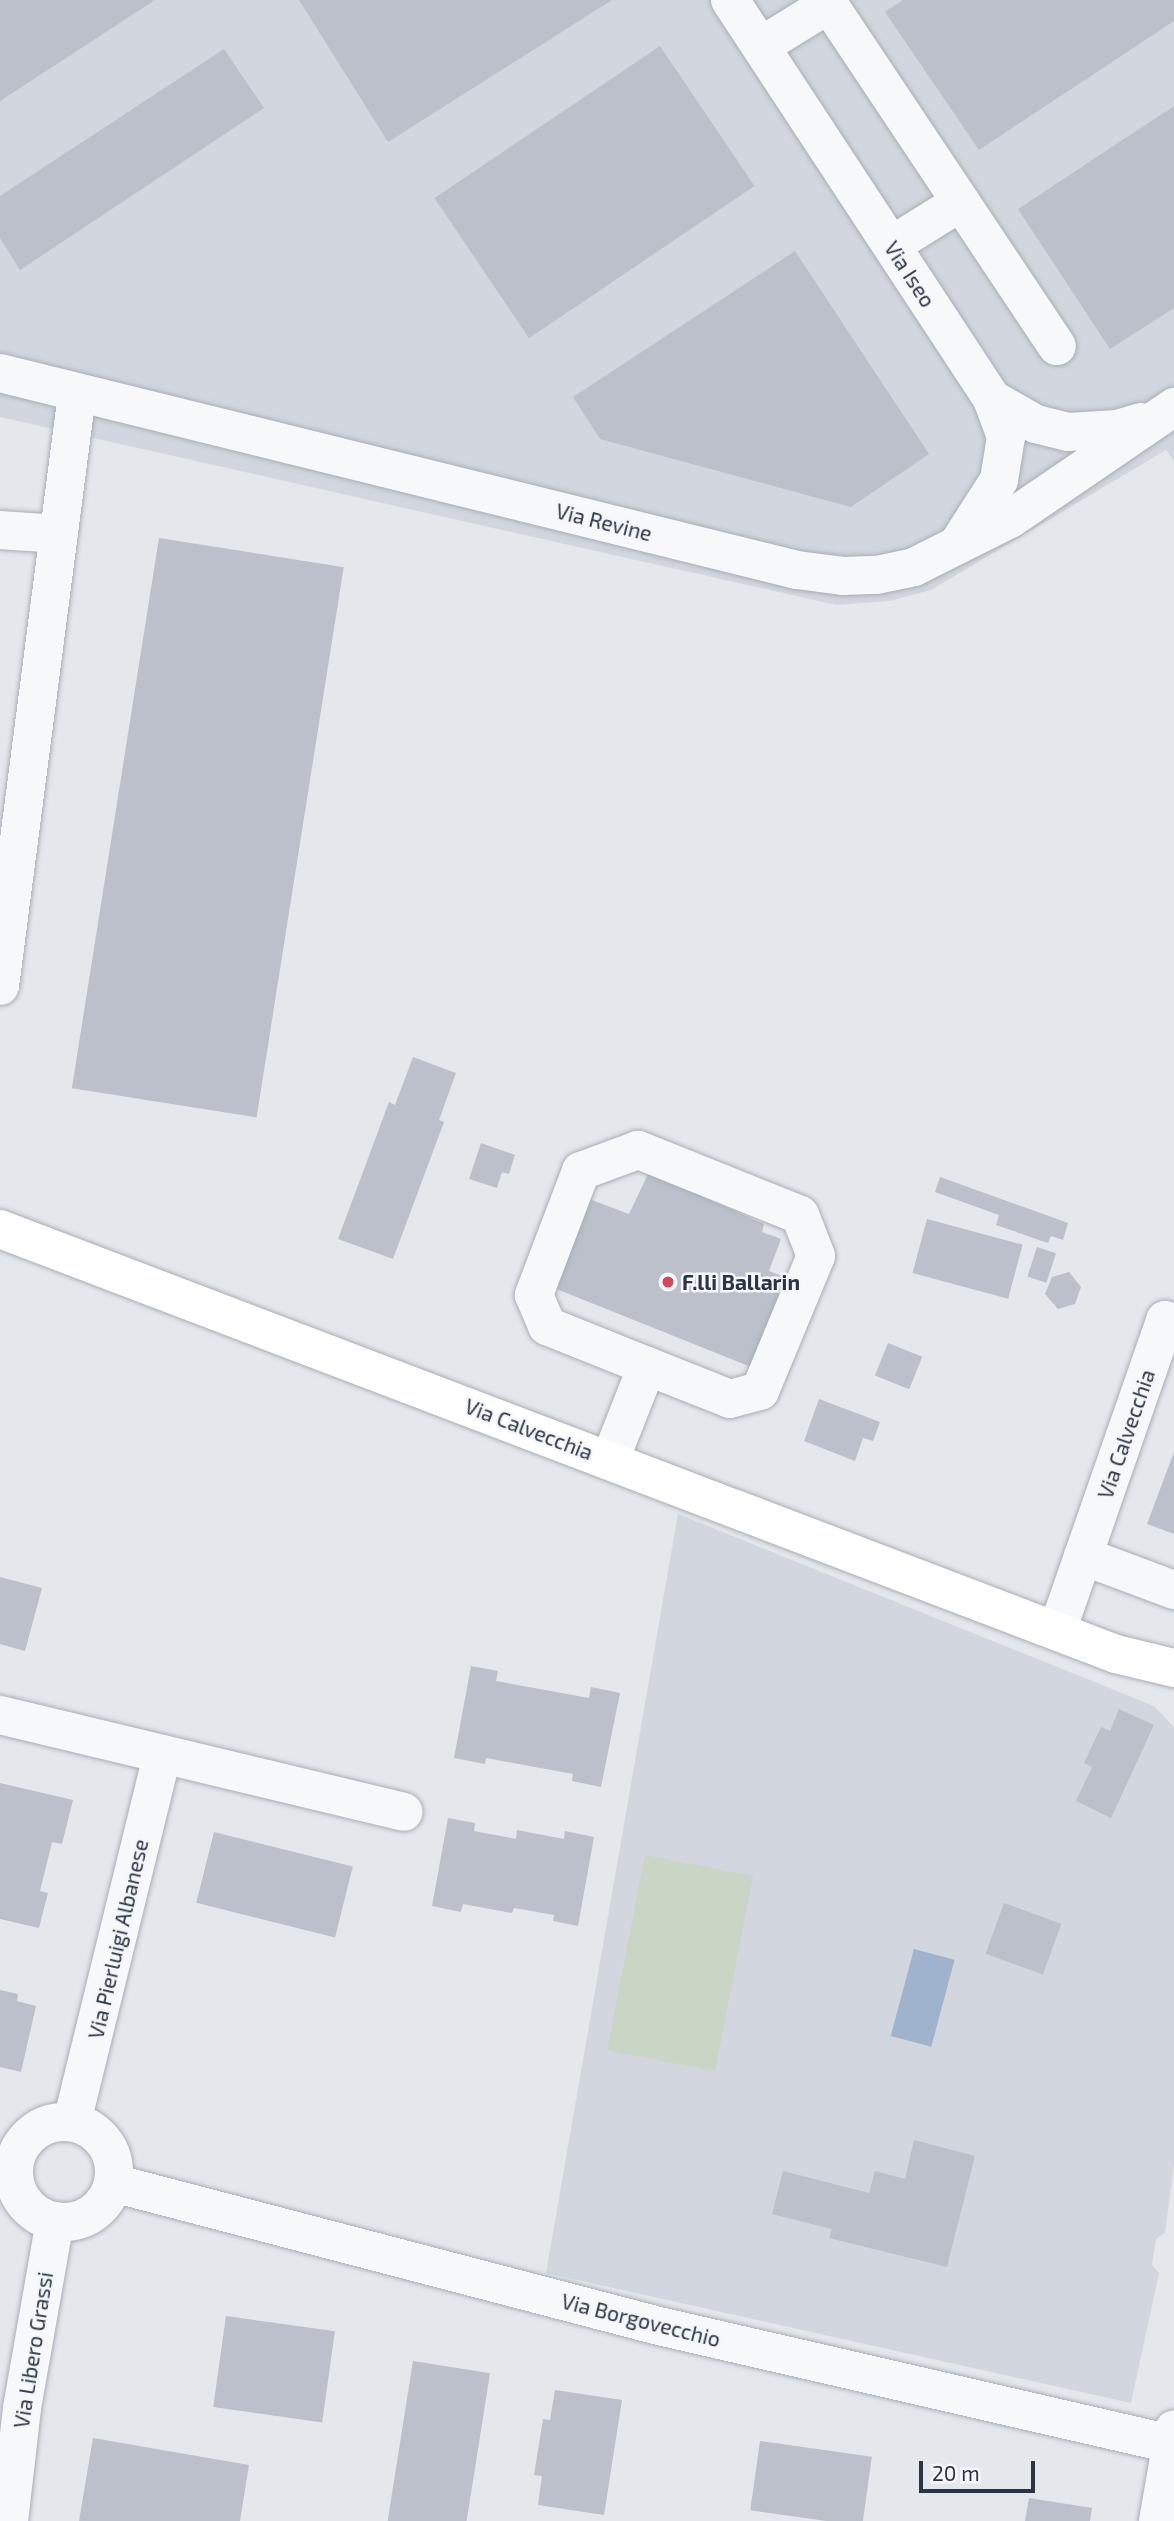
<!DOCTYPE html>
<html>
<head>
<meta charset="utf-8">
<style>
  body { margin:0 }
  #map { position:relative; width:1174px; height:2521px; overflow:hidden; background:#e4e7ec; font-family:"Exo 2",sans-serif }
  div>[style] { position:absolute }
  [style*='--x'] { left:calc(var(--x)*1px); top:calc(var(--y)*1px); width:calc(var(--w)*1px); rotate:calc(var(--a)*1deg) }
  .built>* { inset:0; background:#d2d6de }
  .green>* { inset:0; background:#c9d6c5; transform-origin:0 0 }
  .water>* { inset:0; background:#9fb4cc; transform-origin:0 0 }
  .building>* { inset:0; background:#bbc0ca; transform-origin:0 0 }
  .roads { filter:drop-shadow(0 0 2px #a9aeb7) drop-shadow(0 0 2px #a9aeb7) }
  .minor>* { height:38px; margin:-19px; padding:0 19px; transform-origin:19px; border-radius:19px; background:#f7f8fa }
  .minor>.ring { margin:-19px; padding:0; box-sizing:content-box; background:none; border:38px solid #f7f8fa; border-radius:50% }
  .major>* { height:38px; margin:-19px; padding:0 19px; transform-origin:19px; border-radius:19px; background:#fff }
  .dots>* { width:19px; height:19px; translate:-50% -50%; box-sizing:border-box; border:4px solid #f4f6f9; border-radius:50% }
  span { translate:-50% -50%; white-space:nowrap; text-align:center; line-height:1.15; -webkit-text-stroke:5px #f4f6f9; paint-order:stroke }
  .street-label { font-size:21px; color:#2b3445 }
  .poi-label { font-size:21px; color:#2b3445; font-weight:700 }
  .left { translate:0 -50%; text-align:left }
  .scale { position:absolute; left:919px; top:2461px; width:116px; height:32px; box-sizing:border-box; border:4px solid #2b3445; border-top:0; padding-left:9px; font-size:21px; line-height:24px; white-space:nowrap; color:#2b3445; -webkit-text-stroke:5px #f4f6f9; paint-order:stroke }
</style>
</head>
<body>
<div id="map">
  <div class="built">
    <div style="clip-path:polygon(0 0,1174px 0,1174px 461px,1166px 450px,931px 590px,890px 601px,836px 605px,0 417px)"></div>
    <div style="clip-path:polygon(678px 1514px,1154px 1706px,1174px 1727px,1174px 2164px,1165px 2233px,1156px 2239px,1152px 2265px,1159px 2273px,1131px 2403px,546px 2273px)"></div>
  </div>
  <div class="green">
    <div style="left:645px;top:1855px;width:110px;height:199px;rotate:11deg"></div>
  </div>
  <div class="water">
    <div style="left:914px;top:1949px;width:42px;height:90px;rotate:15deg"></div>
  </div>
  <div class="building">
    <div style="clip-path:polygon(0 0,155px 0,0 101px)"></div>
    <div style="clip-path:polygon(299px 0,612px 0,388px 142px)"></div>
    <div style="clip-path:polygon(903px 0,1174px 0,1174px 21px,979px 150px,885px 12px)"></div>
    <div style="left:660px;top:46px;width:169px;height:272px;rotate:56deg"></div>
    <div style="clip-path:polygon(224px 49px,264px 108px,20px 270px,0 238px,0 196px)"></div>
    <div style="clip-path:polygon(1174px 106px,1174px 308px,1110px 349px,1018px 209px)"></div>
    <div style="clip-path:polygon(795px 251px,929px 454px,851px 507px,600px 439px,573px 397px)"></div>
    <div style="left:159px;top:538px;width:187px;height:557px;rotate:9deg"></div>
    <div style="clip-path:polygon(413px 1057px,456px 1073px,439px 1120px,444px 1122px,393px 1259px,338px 1239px,389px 1102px,395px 1105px)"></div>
    <div style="clip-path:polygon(481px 1143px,515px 1155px,509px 1174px,502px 1172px,497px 1188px,469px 1179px)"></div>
    <div style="clip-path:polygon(649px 1172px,764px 1224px,762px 1232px,781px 1239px,769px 1271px,787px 1278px,751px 1367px,549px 1286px,584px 1197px,629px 1214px)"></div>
    <div style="clip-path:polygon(940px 1177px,1068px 1223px,1063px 1240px,1051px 1236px,1048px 1243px,996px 1225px,999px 1215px,935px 1192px)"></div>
    <div style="left:927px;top:1219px;width:99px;height:56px;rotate:15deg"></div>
    <div style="left:1037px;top:1247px;width:20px;height:31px;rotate:18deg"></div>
    <div style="clip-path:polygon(1069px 1272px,1081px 1287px,1075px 1304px,1058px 1309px,1045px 1294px,1052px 1277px)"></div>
    <div style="left:888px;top:1343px;width:37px;height:35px;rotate:22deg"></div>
    <div style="clip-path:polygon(819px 1399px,880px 1422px,873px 1441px,863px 1438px,855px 1461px,804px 1441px)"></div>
    <div style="clip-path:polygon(1174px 1452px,1174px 1534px,1147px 1524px)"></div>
    <div style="clip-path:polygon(0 1577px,42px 1588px,25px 1651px,0 1644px)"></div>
    <div style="clip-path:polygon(471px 1666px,498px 1671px,496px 1681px,589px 1698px,591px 1687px,620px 1693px,601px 1787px,572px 1781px,573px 1774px,486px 1758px,485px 1764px,454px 1758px)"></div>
    <div style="clip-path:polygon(1119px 1709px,1154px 1725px,1111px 1818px,1076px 1801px,1092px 1767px,1084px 1763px,1101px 1727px,1110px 1731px)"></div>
    <div style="clip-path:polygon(0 1783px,73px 1800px,62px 1844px,52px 1842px,40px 1891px,48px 1893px,39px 1928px,0 1919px)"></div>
    <div style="clip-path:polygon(448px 1818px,475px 1823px,474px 1831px,516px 1839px,517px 1830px,564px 1839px,565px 1831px,594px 1837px,578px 1926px,553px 1921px,554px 1915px,514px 1908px,512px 1913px,463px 1904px,461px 1912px,432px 1906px)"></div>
    <div style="left:214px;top:1832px;width:143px;height:73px;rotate:14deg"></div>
    <div style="left:1004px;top:1903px;width:61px;height:54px;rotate:20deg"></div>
    <div style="clip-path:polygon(0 1990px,18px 1994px,17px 2001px,36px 2006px,21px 2072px,0 2067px)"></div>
    <div style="clip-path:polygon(914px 2140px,975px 2156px,947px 2267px,829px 2238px,832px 2229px,772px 2214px,783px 2171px,869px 2193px,875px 2171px,905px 2179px)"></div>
    <div style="left:226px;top:2316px;width:110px;height:92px;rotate:8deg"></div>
    <div style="left:413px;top:2361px;width:78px;height:162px;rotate:9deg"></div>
    <div style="clip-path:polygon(555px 2390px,622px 2400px,604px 2515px,538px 2505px,542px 2476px,534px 2475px,543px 2419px,550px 2420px)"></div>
    <div style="clip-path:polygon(93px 2438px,249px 2465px,240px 2521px,79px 2521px)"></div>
    <div style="left:760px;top:2441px;width:113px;height:70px;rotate:8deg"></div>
    <div style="clip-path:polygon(1029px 2498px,1092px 2508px,1090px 2521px,1025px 2521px)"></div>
  </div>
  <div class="roads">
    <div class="minor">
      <div style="--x:730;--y:0;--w:477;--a:56.7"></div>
      <div style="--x:992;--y:399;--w:51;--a:29.6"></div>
      <div style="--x:1036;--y:424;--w:33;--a:14"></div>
      <div style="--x:1068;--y:432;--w:49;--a:-3.5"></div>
      <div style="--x:1117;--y:429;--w:25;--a:-16"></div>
      <div style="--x:826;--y:0;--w:416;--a:56.3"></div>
      <div style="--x:761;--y:46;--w:80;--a:-31.7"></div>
      <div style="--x:892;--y:245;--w:81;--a:-31.9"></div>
      <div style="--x:0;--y:373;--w:821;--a:13.88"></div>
      <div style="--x:797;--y:570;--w:46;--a:7.4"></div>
      <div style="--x:843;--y:576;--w:34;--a:-2"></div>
      <div style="--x:877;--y:575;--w:38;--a:-12"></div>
      <div style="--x:914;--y:567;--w:107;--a:-26.6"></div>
      <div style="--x:1010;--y:519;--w:199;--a:-34.3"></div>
      <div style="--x:0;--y:530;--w:59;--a:3.9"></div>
      <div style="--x:958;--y:544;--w:76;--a:-57.4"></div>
      <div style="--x:999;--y:480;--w:44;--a:-80.8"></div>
      <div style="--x:1006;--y:437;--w:40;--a:-110.2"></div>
      <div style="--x:0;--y:986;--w:597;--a:-82.59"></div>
      <div style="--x:610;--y:1460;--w:101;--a:-68.5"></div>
      <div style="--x:647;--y:1366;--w:89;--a:21.7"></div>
      <div style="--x:730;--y:1399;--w:31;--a:-15"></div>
      <div style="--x:760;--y:1391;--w:146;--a:-67.5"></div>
      <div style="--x:816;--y:1256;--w:44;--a:-111.3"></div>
      <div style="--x:800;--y:1215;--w:175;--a:-158.1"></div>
      <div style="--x:638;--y:1150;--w:61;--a:159.8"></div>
      <div style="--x:581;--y:1171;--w:133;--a:110.8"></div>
      <div style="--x:534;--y:1295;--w:34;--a:67"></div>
      <div style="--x:547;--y:1326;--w:108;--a:21.8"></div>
      <div style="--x:1083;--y:1556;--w:97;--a:20.5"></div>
      <div style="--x:1057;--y:1631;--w:329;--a:-70.8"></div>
      <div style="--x:1165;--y:1320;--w:9;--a:18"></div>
      <div style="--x:0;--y:1715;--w:415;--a:13.5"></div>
      <div style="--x:72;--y:2122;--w:378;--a:-76.2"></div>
      <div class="ring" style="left:14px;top:2122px;width:62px;height:62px"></div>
      <div style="--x:113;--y:2183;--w:564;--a:14.68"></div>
      <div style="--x:659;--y:2326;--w:525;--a:12.98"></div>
      <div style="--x:9;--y:2521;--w:114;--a:-83.4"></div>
      <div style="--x:22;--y:2408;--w:190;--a:-80"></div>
      <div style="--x:1158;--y:2521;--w:93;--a:-80.1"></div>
    </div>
    <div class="major">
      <div style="--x:0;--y:1229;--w:1194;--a:20.85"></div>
      <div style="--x:1116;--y:1654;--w:60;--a:13.6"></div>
    </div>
  </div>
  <div class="dots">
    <div style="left:668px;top:1282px;background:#d1495b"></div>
  </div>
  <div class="street-label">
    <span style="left:910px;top:274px;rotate:57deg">Via Iseo</span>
    <span style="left:604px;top:522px;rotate:14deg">Via Revine</span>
    <span style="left:529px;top:1429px;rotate:21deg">Via Calvecchia</span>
    <span style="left:1126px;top:1434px;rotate:-71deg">Via Calvecchia</span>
    <span style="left:118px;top:1939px;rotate:-77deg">Via Pierluigi Albanese</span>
    <span style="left:641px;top:2320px;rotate:14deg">Via Borgovecchio</span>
    <span style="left:33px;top:2350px;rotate:-81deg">Via Libero Grassi</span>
  </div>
  <div class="poi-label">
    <span class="left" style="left:682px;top:1282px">F.lli Ballarin</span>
  </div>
  <div class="scale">20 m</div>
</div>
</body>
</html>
